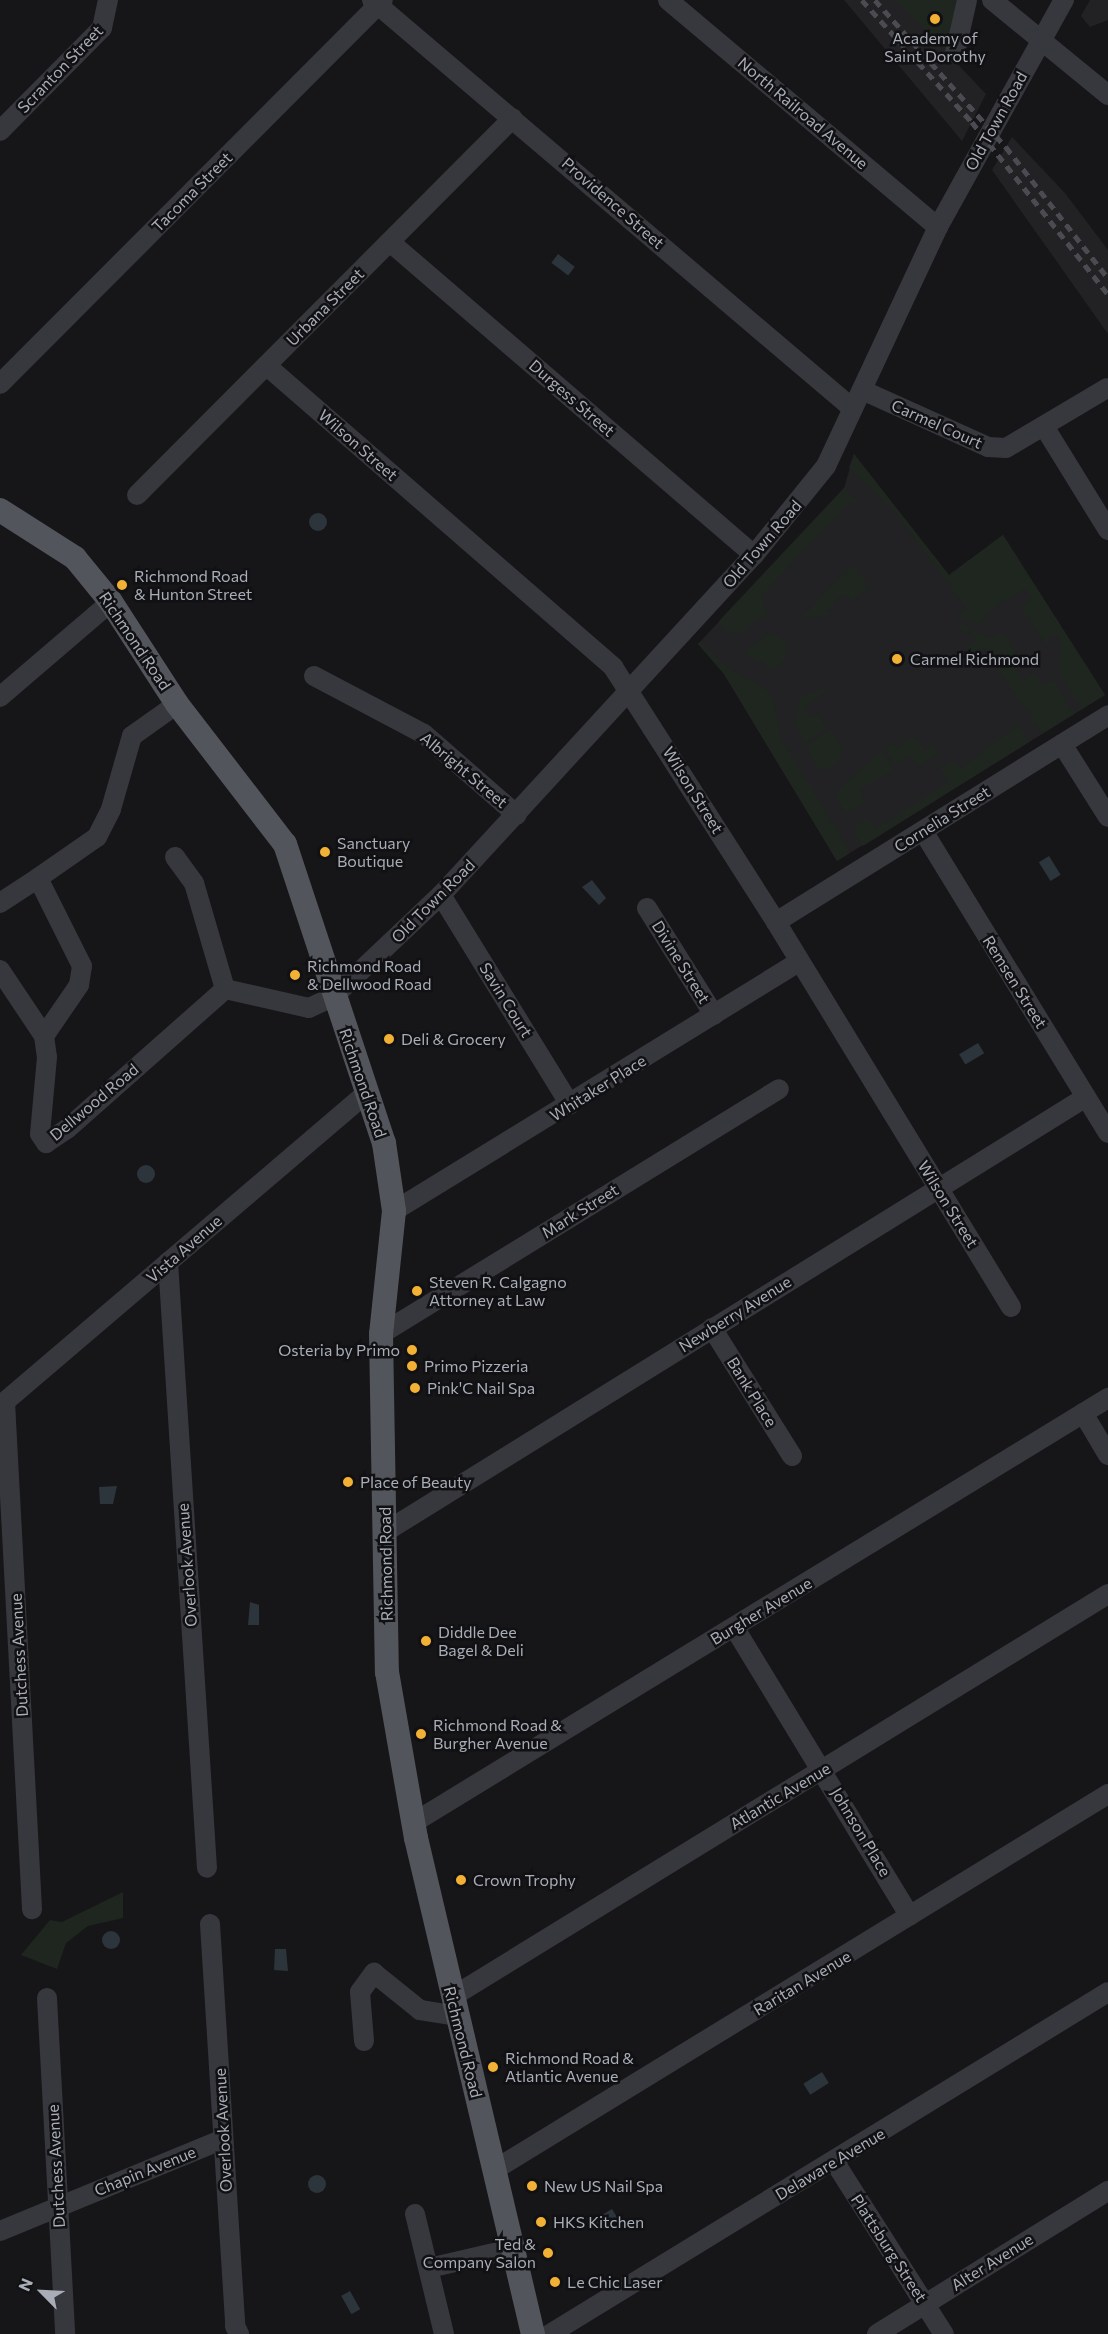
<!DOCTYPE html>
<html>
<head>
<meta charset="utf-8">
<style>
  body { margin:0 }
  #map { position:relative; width:1108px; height:2334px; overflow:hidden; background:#161618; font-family:Commissioner,sans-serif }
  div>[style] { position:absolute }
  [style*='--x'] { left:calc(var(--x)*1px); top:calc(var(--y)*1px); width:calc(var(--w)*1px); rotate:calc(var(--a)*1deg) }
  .built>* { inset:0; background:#222225 }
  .green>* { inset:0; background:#1e261f }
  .water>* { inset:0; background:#2c353c; transform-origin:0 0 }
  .round { border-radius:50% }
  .minor>* { height:20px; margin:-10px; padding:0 10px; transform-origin:10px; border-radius:10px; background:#37383d }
  .major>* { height:24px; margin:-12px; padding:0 12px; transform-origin:12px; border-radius:12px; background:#53555c }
  .rail>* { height:4.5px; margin-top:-2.25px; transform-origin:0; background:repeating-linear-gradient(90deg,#4a4c52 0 8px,transparent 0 14px) }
  .dots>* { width:16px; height:16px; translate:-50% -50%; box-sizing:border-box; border:3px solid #111113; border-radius:50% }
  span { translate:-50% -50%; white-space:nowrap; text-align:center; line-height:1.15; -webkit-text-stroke:5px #111113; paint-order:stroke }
  .poi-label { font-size:16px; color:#a8adb8 }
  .left { translate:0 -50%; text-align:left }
  .right { translate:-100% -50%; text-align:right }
  .street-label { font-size:16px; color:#a8adb8 }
  .north { position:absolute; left:12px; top:2262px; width:60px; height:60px; -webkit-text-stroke:4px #111113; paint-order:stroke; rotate:294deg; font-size:16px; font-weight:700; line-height:24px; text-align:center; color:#a8adb8 }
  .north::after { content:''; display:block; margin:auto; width:21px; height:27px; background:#a8adb8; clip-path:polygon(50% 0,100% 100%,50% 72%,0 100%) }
</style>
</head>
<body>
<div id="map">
  <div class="built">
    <div style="clip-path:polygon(844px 0,961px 0,947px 53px,986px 94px,962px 141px)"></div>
    <div style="clip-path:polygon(1090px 0,1108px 0,1108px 20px,1090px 27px,1081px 16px)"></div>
    <div style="clip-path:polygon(1012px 137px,1065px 193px,1108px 250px,1108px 334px,992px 170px)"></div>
    <div style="clip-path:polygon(854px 454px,949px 575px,1003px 535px,1105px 695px,837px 861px,724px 674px,698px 644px,844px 488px)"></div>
  </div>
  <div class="green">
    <div style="clip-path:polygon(896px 0,961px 0,947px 53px,928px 32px)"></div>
    <div style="clip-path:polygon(854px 454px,949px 575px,1003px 535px,1105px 695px,1082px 709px,1059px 674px,1060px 635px,1048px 635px,1048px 647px,1021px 606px,1032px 599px,1025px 588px,986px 613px,988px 616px,979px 623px,956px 618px,967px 609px,896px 513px,849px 468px)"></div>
    <div style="clip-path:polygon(844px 488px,863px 508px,850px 501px,764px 593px,761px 598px,768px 613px,740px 633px,725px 632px,719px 621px)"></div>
    <div style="clip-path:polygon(852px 565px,869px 588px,851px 601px,845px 594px,836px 600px,828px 611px,831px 615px,801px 618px)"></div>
    <div style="clip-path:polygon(955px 621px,990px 639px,1004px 634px,1016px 653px,1013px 663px,1023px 681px,1035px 674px,1042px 686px,1053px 679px,1074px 714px,1043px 733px,983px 647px,971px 654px,967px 648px,977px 640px,970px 630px,964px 633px)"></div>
    <div style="clip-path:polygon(768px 635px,778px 636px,787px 645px,784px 661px,774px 669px,745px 654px,750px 646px)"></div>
    <div style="clip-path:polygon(700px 642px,730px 669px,771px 693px,781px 739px,847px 847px,847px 855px,837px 861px,724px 674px,698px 644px)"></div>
    <div style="clip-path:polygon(829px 688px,804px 708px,811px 718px,817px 714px,826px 727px,805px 743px,796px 724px,799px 700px,803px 695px)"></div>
    <div style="clip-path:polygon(1019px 725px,1029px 742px,863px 846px,854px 832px,857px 824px,867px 819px,876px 828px,948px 783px,935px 759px,943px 766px,954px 761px,960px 769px)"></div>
    <div style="clip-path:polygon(831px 729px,843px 751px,838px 763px,825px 770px,818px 769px,807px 746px)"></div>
    <div style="clip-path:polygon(914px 735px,925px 750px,935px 744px,937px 754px,919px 766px,908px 756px,895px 764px,886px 752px,887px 747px,893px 743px,897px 748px)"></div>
    <div style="clip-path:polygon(881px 752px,894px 769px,860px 790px,864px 803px,846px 813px,836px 798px,839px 789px)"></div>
    <div style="clip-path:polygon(123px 1892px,123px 1918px,88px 1926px,66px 1943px,57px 1969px,21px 1955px,50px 1920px,62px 1922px)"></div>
  </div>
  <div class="water">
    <div style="left:558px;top:254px;width:21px;height:11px;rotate:37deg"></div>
    <div class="round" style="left:309px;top:513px;width:18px;height:18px"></div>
    <div style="left:1049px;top:856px;width:22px;height:12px;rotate:58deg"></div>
    <div style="clip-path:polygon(592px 880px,606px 898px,599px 905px,582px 887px)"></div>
    <div style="left:978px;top:1043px;width:12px;height:22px;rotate:59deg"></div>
    <div class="round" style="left:137px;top:1165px;width:18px;height:18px"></div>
    <div style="clip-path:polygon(117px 1486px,113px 1504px,100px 1504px,99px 1487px)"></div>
    <div style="clip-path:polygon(250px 1602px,259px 1605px,259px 1625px,248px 1625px)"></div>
    <div class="round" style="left:102px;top:1931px;width:18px;height:18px"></div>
    <div style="clip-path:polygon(275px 1949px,286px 1949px,288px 1971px,274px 1970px)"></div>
    <div style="left:822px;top:2072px;width:13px;height:22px;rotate:58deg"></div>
    <div class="round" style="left:308px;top:2175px;width:18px;height:18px"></div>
    <div style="left:612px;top:2209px;width:12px;height:22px;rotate:59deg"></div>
    <div style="left:350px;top:2291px;width:21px;height:10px;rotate:61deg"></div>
  </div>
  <div class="minor">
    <div style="--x:372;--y:0;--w:631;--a:40.37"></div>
    <div style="--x:668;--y:0;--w:353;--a:40.1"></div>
    <div style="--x:992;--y:0;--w:150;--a:39.3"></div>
    <div style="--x:955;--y:53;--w:54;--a:-77.2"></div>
    <div style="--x:0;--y:131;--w:145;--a:-45.3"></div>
    <div style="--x:102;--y:28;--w:29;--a:-78"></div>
    <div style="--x:390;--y:242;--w:480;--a:40.7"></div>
    <div style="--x:267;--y:366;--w:459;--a:41"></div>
    <div style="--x:613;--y:667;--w:303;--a:57.4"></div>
    <div style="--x:776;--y:922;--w:451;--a:58.6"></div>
    <div style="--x:0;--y:384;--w:542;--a:-45.07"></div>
    <div style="--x:862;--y:390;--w:138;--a:24.3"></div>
    <div style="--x:988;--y:447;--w:18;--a:3"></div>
    <div style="--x:1006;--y:448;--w:117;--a:-30.7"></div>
    <div style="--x:1045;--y:428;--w:120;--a:58.3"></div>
    <div style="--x:137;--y:495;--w:532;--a:-45.08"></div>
    <div style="--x:314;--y:676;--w:124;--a:27.8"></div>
    <div style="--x:424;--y:734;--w:123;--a:41.1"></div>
    <div style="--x:0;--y:697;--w:146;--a:-40.6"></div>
    <div style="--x:1062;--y:744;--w:86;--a:57.8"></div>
    <div style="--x:923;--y:831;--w:354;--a:58.5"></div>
    <div style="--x:175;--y:857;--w:32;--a:54"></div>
    <div style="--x:194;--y:883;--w:110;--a:73.7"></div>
    <div style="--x:441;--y:895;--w:246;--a:58.4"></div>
    <div style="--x:0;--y:903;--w:45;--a:-33.3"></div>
    <div style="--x:647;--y:908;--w:126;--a:57.9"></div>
    <div style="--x:776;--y:922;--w:391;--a:-31.9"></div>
    <div style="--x:0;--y:970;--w:79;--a:56.3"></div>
    <div style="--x:44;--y:1036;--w:21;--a:82"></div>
    <div style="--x:47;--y:1057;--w:77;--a:95.2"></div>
    <div style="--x:40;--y:1134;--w:11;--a:56"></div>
    <div style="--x:46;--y:1143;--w:25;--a:-34"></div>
    <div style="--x:67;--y:1129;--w:211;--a:-41.5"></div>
    <div style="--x:225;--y:989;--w:86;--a:12.7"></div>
    <div style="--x:309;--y:1008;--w:26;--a:-25"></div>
    <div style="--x:333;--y:997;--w:149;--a:-43.4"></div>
    <div style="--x:441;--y:895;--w:462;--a:-47.4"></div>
    <div style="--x:754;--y:555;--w:114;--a:-51"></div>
    <div style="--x:826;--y:466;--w:264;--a:-64.9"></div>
    <div style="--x:938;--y:227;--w:260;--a:-61"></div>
    <div style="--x:44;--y:1036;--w:62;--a:-55.5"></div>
    <div style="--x:79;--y:985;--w:19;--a:-81"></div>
    <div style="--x:82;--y:966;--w:98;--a:-116.6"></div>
    <div style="--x:38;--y:878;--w:72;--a:-34.8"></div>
    <div style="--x:97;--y:837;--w:31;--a:-63"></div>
    <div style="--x:111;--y:809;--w:76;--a:-74"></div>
    <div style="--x:132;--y:736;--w:55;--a:-35.4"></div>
    <div style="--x:394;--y:1211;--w:475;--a:-31.6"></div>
    <div style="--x:168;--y:1262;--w:607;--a:86.32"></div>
    <div style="--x:712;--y:1328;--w:151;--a:58"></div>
    <div style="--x:381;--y:1334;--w:467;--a:-31.6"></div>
    <div style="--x:5;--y:1402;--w:508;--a:86.95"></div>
    <div style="--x:0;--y:1406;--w:483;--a:-40.5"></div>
    <div style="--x:1083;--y:1413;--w:49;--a:59.2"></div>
    <div style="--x:385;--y:1532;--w:825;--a:-31.82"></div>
    <div style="--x:734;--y:1627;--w:338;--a:58.7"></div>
    <div style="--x:413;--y:1823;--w:815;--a:-31.45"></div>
    <div style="--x:210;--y:1924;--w:403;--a:86.4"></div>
    <div style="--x:235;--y:2326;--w:9;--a:63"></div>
    <div style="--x:452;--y:1997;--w:770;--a:-31.56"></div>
    <div style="--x:47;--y:1998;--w:336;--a:86.9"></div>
    <div style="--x:364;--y:2041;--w:49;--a:-94.7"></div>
    <div style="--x:360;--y:1992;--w:24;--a:-54"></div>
    <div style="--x:374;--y:1973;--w:59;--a:38.8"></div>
    <div style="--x:420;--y:2010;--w:37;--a:9"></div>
    <div style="--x:834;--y:2161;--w:205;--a:57.6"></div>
    <div style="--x:494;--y:2170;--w:720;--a:-31.48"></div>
    <div style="--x:415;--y:2214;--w:123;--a:76.4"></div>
    <div style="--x:0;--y:2231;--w:241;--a:-22.4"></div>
    <div style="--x:429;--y:2268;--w:84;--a:-13"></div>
    <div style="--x:550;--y:2334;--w:654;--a:-31.5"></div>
    <div style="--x:877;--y:2334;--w:272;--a:-31.8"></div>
  </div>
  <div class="major">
    <div style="--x:0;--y:510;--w:89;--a:32.6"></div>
    <div style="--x:75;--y:558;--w:57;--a:50.7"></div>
    <div style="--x:111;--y:602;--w:121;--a:57.1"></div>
    <div style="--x:177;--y:704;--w:177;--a:52.4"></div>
    <div style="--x:285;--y:844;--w:315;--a:71.7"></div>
    <div style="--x:384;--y:1143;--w:69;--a:81.6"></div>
    <div style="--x:394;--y:1211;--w:124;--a:96"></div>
    <div style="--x:381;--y:1334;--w:338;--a:89"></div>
    <div style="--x:387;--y:1672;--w:169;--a:80.1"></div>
    <div style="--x:416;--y:1838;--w:510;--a:76.73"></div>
  </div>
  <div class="rail">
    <div style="--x:862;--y:0;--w:164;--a:48"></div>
    <div style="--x:972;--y:122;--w:219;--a:51.7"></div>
    <div style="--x:875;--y:0;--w:197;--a:48.3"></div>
    <div style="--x:1006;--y:147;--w:166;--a:52.1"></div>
  </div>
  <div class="dots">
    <div style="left:935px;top:19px;background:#f2b134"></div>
    <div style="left:122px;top:585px;background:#f2b134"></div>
    <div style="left:897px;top:659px;background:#f2b134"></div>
    <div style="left:325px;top:852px;background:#f2b134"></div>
    <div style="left:295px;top:975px;background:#f2b134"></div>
    <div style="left:389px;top:1039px;background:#f2b134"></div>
    <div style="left:417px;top:1291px;background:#f2b134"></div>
    <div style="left:412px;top:1350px;background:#f2b134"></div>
    <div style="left:412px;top:1366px;background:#f2b134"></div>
    <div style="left:415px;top:1388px;background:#f2b134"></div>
    <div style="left:348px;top:1482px;background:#f2b134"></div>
    <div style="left:426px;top:1641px;background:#f2b134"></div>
    <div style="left:421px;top:1734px;background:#f2b134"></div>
    <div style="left:461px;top:1880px;background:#f2b134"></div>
    <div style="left:493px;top:2067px;background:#f2b134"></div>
    <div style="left:532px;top:2186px;background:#f2b134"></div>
    <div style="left:541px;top:2222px;background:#f2b134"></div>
    <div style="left:548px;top:2253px;background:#f2b134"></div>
    <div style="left:555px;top:2282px;background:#f2b134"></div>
  </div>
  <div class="poi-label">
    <span style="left:935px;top:47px">Academy of<br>Saint Dorothy</span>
    <span class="left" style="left:134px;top:585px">Richmond Road<br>&amp; Hunton Street</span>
    <span class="left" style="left:910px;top:659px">Carmel Richmond</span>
    <span class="left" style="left:337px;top:852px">Sanctuary<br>Boutique</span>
    <span class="left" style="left:307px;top:975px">Richmond Road<br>&amp; Dellwood Road</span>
    <span class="left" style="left:401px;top:1039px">Deli &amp; Grocery</span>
    <span class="left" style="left:429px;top:1291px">Steven R. Calgagno<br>Attorney at Law</span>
    <span class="right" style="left:400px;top:1350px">Osteria by Primo</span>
    <span class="left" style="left:424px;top:1366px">Primo Pizzeria</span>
    <span class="left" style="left:427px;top:1388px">Pink'C Nail Spa</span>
    <span class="left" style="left:360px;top:1482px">Place of Beauty</span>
    <span class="left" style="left:438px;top:1641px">Diddle Dee<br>Bagel &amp; Deli</span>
    <span class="left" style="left:433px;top:1734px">Richmond Road &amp;<br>Burgher Avenue</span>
    <span class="left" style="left:473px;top:1880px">Crown Trophy</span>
    <span class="left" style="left:505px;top:2067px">Richmond Road &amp;<br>Atlantic Avenue</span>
    <span class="left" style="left:544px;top:2186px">New US Nail Spa</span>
    <span class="left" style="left:553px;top:2222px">HKS Kitchen</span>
    <span class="right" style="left:536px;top:2253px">Ted &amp;<br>Company Salon</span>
    <span class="left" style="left:567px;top:2282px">Le Chic Laser</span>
  </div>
  <div class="street-label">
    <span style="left:60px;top:69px;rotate:-46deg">Scranton Street</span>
    <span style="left:803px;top:113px;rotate:40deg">North Railroad Avenue</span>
    <span style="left:996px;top:121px;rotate:-61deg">Old Town Road</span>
    <span style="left:192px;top:192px;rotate:-45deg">Tacoma Street</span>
    <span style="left:613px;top:203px;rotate:41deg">Providence Street</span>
    <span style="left:325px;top:307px;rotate:-45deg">Urbana Street</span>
    <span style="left:572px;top:398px;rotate:41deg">Durgess Street</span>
    <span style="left:937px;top:424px;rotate:24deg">Carmel Court</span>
    <span style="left:358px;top:445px;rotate:41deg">Wilson Street</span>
    <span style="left:762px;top:544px;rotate:-49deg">Old Town Road</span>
    <span style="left:135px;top:641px;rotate:56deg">Richmond Road</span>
    <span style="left:464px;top:770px;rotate:40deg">Albright Street</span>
    <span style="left:693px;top:790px;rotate:58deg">Wilson Street</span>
    <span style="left:942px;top:819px;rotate:-32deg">Cornelia Street</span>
    <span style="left:433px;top:901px;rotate:-45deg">Old Town Road</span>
    <span style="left:681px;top:962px;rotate:58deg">Divine Street</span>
    <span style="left:1015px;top:982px;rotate:58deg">Remsen Street</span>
    <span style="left:506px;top:1000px;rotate:58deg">Savin Court</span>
    <span style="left:363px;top:1083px;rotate:71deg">Richmond Road</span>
    <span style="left:598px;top:1088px;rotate:-32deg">Whitaker Place</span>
    <span style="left:94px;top:1102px;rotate:-40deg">Dellwood Road</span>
    <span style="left:948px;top:1204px;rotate:58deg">Wilson Street</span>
    <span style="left:580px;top:1211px;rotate:-32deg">Mark Street</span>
    <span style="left:184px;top:1249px;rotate:-41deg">Vista Avenue</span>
    <span style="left:735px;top:1314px;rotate:-32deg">Newberry Avenue</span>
    <span style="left:752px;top:1392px;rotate:58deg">Bank Place</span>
    <span style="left:386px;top:1564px;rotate:-91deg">Richmond Road</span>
    <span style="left:187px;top:1565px;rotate:-94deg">Overlook Avenue</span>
    <span style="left:761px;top:1611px;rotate:-31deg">Burgher Avenue</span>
    <span style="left:19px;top:1655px;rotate:-93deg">Dutchess Avenue</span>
    <span style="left:780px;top:1796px;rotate:-31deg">Atlantic Avenue</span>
    <span style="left:861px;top:1832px;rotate:59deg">Johnson Place</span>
    <span style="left:802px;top:1983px;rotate:-31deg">Raritan Avenue</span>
    <span style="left:463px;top:2042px;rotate:76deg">Richmond Road</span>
    <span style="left:223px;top:2130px;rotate:-93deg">Overlook Avenue</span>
    <span style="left:830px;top:2164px;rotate:-31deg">Delaware Avenue</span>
    <span style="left:56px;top:2166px;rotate:-93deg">Dutchess Avenue</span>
    <span style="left:145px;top:2171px;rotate:-22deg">Chapin Avenue</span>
    <span style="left:889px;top:2248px;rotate:57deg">Plattsburg Street</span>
    <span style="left:992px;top:2262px;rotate:-32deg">Alter Avenue</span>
  </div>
  <div class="north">N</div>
</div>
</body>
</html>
